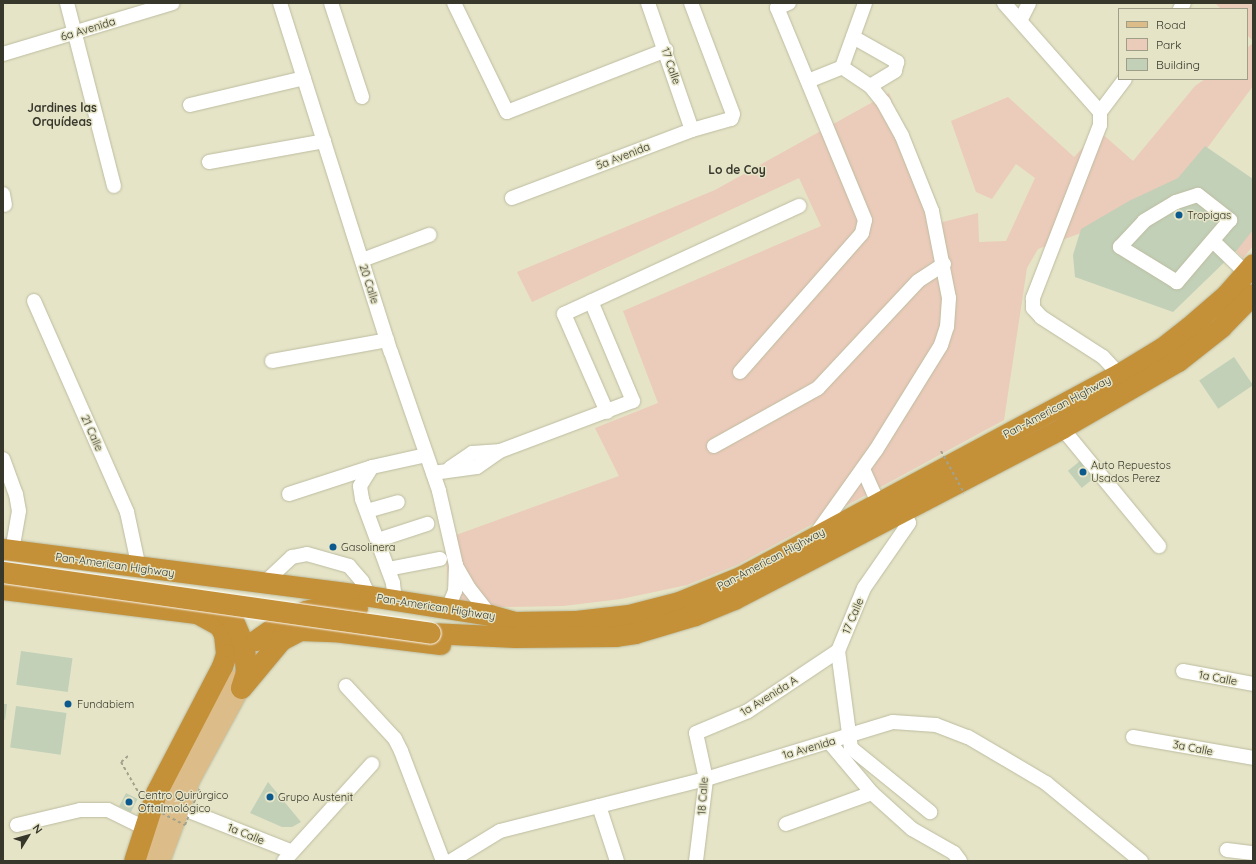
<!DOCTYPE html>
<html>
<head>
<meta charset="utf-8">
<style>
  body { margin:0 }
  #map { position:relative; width:1256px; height:864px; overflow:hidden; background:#e5e4c7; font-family:Quicksand,sans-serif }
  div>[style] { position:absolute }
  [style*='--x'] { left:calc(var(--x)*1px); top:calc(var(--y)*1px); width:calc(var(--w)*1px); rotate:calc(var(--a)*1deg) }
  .green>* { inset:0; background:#ebcbba }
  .building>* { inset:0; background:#c1d0b7; transform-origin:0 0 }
  .path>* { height:2px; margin-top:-1px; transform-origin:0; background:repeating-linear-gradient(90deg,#a3a28c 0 3px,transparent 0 6px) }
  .roads { filter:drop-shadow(0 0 1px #bdbca0) drop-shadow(0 0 1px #bdbca0) }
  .minor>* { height:14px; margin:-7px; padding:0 7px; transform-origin:7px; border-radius:7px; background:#fff }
  .major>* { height:18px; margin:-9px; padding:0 9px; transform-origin:9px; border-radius:9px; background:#dcbc88 }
  .highway>* { height:21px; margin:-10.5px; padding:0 10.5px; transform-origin:10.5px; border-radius:10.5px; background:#c49038 }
  .path-bridge>* { height:2px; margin-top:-1px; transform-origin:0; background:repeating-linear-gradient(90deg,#a3a28c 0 3px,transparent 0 6px) }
  .bridges { filter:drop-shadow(0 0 1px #fff) drop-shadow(0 0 1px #fff) }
  .highway-bridge>* { height:21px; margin:-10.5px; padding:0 10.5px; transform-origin:10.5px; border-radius:10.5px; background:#c49038 }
  .dots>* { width:11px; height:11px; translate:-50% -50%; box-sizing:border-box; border:2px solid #e5e4c7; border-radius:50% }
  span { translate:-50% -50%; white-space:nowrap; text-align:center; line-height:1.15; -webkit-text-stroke:3px #e5e4c7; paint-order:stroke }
  .street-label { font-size:11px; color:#37372c }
  .poi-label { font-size:11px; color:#37372c }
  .left { translate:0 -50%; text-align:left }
  .neighbourhood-label { font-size:12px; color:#37372c; font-weight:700 }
  .frame { position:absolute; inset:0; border:4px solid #37372c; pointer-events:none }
  .legend { position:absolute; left:1118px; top:8px; width:130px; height:72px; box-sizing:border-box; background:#e5e4c7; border:1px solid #9f9f89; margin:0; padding:5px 7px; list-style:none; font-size:12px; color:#37372c }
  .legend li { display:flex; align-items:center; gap:8px; height:20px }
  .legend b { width:20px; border:1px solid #9f9f89 }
  .north { position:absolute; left:8px; top:816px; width:40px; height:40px; -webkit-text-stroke:3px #e5e4c7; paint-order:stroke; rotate:53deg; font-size:11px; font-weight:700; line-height:16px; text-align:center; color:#37372c }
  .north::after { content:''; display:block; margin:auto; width:14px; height:18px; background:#37372c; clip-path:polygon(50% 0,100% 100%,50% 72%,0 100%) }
</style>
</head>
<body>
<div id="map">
  <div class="green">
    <div style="clip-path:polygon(1215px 3px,1253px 3px,1253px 41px,1247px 35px,1247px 9px,1221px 9px)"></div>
    <div style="clip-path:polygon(1253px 43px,1253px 86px,1169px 200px,1038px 249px,1027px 268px,1004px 420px,737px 565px,687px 585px,621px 599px,563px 606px,502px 607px,449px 601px,445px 539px,619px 476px,595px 428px,658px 403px,623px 311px,821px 226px,799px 178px,532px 302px,517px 272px,715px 190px,889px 93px,939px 223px,978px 213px,979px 242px,1006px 241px,1035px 178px,1016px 164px,992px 199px,976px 192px,951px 121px,1008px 97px,1074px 157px,1099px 131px,1133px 161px,1195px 86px,1205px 79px,1247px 79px,1247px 48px)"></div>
    <div style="clip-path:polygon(1253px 220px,1253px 246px,1243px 258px,1232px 247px)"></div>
  </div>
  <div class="building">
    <div style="clip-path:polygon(1205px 146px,1253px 179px,1253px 230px,1237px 250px,1173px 312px,1075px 277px,1073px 255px,1081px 229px,1129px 201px,1178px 178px)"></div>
    <div style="left:1234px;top:357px;width:34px;height:42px;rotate:56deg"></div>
    <div style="left:1085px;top:457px;width:22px;height:22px;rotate:51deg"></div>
    <div style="left:21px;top:651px;width:52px;height:34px;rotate:8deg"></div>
    <div style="clip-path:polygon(3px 704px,7px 704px,5px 720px,3px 719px)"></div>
    <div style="left:16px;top:706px;width:51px;height:42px;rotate:8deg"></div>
    <div style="clip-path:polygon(268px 782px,301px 822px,292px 827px,282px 827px,250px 813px)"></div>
    <div style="left:126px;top:793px;width:13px;height:15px;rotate:27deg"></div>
  </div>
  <div class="path">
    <div style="--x:128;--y:756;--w:9;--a:139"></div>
    <div style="--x:121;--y:762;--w:36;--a:60"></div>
  </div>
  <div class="roads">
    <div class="minor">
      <div style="--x:67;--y:3;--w:189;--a:75.6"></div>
      <div style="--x:280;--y:3;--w:366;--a:72.4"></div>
      <div style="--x:391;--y:352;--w:147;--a:70.9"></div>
      <div style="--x:439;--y:491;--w:76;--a:77.1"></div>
      <div style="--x:456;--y:565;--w:26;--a:92"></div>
      <div style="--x:455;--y:591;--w:18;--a:112"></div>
      <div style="--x:331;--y:3;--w:99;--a:71.7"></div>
      <div style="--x:454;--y:3;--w:121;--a:64.1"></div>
      <div style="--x:507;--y:112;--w:171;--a:-21.3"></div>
      <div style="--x:648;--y:3;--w:134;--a:70.9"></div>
      <div style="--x:1004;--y:3;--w:145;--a:48.6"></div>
      <div style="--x:1100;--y:112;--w:13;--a:90"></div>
      <div style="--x:1100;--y:125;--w:186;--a:111.2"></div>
      <div style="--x:1033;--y:298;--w:10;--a:90"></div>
      <div style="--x:1033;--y:308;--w:12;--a:48"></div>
      <div style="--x:1041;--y:317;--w:74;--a:32.8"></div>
      <div style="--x:1103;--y:357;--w:23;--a:47"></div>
      <div style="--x:1180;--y:9;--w:7;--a:-56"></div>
      <div style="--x:1021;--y:19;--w:18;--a:-63"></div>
      <div style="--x:853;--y:37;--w:51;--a:29.6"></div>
      <div style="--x:897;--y:62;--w:9;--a:103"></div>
      <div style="--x:895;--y:71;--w:29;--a:149"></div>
      <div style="--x:3;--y:54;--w:177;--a:-16.7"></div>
      <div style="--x:808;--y:81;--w:37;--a:-22"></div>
      <div style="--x:842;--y:67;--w:68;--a:-70.2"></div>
      <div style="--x:190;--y:105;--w:117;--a:-13.3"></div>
      <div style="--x:1100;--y:112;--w:41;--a:-52.9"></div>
      <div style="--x:209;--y:162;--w:117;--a:-10.3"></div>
      <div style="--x:3;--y:194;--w:11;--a:80"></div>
      <div style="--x:1198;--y:195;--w:41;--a:38"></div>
      <div style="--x:1230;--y:220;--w:82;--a:130.5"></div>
      <div style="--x:1177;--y:282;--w:67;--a:-148.4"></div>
      <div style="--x:1120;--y:247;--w:35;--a:-47"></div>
      <div style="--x:1144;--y:221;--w:37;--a:-31"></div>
      <div style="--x:1176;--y:202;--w:23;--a:-18"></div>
      <div style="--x:512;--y:198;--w:192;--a:-20.7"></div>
      <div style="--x:692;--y:130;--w:41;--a:-15.8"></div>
      <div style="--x:731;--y:119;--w:5;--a:-68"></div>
      <div style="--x:733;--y:114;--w:119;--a:-110.7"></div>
      <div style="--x:1214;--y:242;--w:45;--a:44.1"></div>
      <div style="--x:362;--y:260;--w:72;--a:-20.5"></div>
      <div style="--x:34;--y:301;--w:231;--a:66.2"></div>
      <div style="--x:127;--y:512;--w:57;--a:77.9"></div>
      <div style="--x:272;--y:361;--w:117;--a:-10.3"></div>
      <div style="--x:740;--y:372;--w:185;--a:-48.7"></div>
      <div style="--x:862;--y:233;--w:13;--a:-77"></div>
      <div style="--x:865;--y:220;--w:230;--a:-112.5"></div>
      <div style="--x:777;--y:8;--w:13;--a:-23"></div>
      <div style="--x:607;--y:412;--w:107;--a:-113.7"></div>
      <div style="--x:564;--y:314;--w:259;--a:-24.7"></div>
      <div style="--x:1062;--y:428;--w:153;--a:50.6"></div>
      <div style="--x:714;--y:446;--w:119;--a:-29.1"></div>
      <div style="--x:818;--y:388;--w:146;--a:-46.9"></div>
      <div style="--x:918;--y:281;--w:31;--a:-33"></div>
      <div style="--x:3;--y:459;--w:37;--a:70"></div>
      <div style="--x:16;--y:494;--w:17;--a:80"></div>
      <div style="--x:19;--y:511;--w:41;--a:99.9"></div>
      <div style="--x:450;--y:468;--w:27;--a:-34"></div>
      <div style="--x:472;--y:453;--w:26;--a:-4"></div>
      <div style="--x:863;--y:469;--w:36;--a:66"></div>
      <div style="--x:433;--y:473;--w:44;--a:-7.8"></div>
      <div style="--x:477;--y:467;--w:28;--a:-35"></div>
      <div style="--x:500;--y:451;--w:142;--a:-20.6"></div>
      <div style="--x:633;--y:401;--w:108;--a:-112.8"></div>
      <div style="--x:289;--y:494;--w:87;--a:-18"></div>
      <div style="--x:903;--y:510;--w:14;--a:65"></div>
      <div style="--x:909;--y:523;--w:79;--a:124.7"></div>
      <div style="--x:864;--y:588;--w:68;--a:112.4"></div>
      <div style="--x:838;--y:651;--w:98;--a:82.4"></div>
      <div style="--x:851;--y:748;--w:102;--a:39"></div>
      <div style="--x:367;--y:511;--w:32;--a:-16"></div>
      <div style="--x:816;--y:534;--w:103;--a:-54.5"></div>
      <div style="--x:876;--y:450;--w:123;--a:-58.2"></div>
      <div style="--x:941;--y:345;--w:19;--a:-72"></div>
      <div style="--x:947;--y:327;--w:29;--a:-86"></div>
      <div style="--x:949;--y:298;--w:89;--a:-101.1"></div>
      <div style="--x:932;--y:211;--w:81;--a:-111.8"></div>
      <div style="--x:902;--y:136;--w:38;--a:-119"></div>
      <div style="--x:884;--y:103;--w:22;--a:-129"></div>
      <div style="--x:870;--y:86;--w:34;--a:-146"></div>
      <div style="--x:378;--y:540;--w:52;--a:-18.1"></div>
      <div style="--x:456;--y:566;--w:24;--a:60"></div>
      <div style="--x:468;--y:587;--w:36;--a:52"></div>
      <div style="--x:388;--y:569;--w:53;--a:-10.9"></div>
      <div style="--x:263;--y:584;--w:40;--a:-43"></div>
      <div style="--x:292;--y:557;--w:15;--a:-11"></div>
      <div style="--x:307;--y:554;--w:44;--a:15.9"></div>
      <div style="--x:349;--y:566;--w:20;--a:49"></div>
      <div style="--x:362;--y:581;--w:17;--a:65"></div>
      <div style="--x:395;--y:600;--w:17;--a:-97"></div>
      <div style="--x:393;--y:583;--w:90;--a:-110.3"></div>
      <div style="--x:362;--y:499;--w:13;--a:-99"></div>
      <div style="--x:360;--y:486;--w:22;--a:-58"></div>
      <div style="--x:372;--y:467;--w:55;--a:-12.5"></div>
      <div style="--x:1183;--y:671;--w:71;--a:10.5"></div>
      <div style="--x:346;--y:686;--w:72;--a:47.2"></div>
      <div style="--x:395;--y:739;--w:13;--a:63"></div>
      <div style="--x:401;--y:751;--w:118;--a:69.1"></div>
      <div style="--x:1133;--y:737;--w:122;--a:9.9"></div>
      <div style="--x:830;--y:743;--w:65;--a:50"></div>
      <div style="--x:872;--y:793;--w:54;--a:42"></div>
      <div style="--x:912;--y:829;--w:48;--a:29.7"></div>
      <div style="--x:954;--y:853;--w:10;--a:53"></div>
      <div style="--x:599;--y:806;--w:58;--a:71.9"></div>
      <div style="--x:179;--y:807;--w:119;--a:21.6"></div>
      <div style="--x:786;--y:824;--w:91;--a:-19.8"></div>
      <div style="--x:17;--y:825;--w:65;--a:-13.4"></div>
      <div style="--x:80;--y:810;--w:28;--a:0"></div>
      <div style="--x:108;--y:810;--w:39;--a:26"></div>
      <div style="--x:1227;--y:850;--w:26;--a:7"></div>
      <div style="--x:284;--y:861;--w:131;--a:-47.8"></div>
      <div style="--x:451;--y:861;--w:57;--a:-31.5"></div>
      <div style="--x:500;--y:831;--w:212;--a:-14.2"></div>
      <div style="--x:706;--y:779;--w:195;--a:-17"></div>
      <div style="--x:893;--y:722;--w:43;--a:4"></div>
      <div style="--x:936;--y:725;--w:34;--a:21"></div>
      <div style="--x:968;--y:737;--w:91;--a:30.5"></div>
      <div style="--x:1046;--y:783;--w:123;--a:39.4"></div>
      <div style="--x:696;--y:861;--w:83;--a:-83"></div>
      <div style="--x:706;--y:779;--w:47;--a:-102.3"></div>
      <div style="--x:696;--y:733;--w:56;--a:-22.9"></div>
      <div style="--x:748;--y:711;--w:108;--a:-33.7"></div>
    </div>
    <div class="major">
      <div style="--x:146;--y:861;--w:66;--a:-70.5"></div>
      <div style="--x:168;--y:799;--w:135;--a:-62.7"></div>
      <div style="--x:161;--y:861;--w:86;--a:-69.7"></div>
      <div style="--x:191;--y:780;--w:105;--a:-61.5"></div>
    </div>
    <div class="highway">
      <div style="--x:3;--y:549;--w:369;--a:7.3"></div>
      <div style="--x:369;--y:596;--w:122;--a:8.9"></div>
      <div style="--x:490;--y:615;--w:26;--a:16"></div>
      <div style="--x:515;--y:622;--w:61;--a:-0.9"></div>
      <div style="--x:576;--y:621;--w:53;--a:-6.5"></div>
      <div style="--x:629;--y:615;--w:52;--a:-14.6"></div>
      <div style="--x:679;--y:602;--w:68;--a:-22.4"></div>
      <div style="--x:742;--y:576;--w:428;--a:-28.2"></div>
      <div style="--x:1119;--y:374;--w:50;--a:-31.2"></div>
      <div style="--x:1162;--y:348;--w:34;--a:-38"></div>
      <div style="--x:1189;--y:327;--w:49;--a:-40.9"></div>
      <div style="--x:1226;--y:295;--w:41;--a:-48.9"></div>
      <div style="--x:3;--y:589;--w:195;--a:7.1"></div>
      <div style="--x:197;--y:613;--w:25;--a:29"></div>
      <div style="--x:219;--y:625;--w:10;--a:61"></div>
      <div style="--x:224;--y:634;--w:20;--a:84"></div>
      <div style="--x:226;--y:654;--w:13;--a:108"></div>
      <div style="--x:222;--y:666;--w:143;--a:117.5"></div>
      <div style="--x:156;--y:793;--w:71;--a:107.9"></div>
      <div style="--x:221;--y:609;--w:16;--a:43"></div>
      <div style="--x:233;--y:620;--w:28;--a:67"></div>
      <div style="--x:244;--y:646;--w:26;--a:86"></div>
      <div style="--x:246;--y:672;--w:16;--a:108"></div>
      <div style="--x:430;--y:633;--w:85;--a:2.7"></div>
      <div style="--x:515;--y:637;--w:101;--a:-0.6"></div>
      <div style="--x:616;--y:636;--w:19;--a:-9"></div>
      <div style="--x:635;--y:633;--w:63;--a:-16.7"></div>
      <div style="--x:695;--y:615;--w:42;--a:-22.3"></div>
      <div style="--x:734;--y:599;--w:370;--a:-27.5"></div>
      <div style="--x:1062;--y:428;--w:134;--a:-30"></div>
      <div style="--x:1178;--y:361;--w:55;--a:-38.3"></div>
      <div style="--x:1221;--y:327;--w:46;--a:-45.9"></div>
      <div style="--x:256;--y:640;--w:38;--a:-35"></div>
      <div style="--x:287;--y:618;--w:19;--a:-21"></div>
      <div style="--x:305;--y:611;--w:17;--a:-13"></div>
      <div style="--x:322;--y:607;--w:35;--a:2"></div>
      <div style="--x:241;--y:688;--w:62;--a:-50.2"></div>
      <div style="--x:281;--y:640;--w:21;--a:-28"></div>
      <div style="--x:300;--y:630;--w:34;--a:2"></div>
      <div style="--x:334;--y:631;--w:107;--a:7"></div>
    </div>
  </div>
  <div class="path-bridge">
    <div style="--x:941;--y:451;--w:48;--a:61.3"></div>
    <div style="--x:146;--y:805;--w:44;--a:27.1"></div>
    <div style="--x:185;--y:825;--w:40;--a:-68"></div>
  </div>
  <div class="bridges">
    <div class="highway-bridge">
      <div style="--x:3;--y:572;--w:431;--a:8.1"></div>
    </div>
  </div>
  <div class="dots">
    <div style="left:1179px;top:215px;background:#0c5a8d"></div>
    <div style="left:1083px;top:472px;background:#0c5a8d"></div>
    <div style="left:333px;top:547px;background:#0c5a8d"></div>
    <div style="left:68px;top:704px;background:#0c5a8d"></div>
    <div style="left:270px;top:797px;background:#0c5a8d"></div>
    <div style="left:129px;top:802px;background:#0c5a8d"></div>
  </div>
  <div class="street-label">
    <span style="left:88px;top:29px;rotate:-17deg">6a Avenida</span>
    <span style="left:671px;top:66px;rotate:71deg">17 Calle</span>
    <span style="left:623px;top:156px;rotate:-21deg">5a Avenida</span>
    <span style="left:369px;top:284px;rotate:72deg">20 Calle</span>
    <span style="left:1057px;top:407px;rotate:-28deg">Pan-American Highway</span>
    <span style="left:92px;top:433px;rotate:66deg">21 Calle</span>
    <span style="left:771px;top:559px;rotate:-28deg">Pan-American Highway</span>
    <span style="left:115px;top:565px;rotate:8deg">Pan-American Highway</span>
    <span style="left:436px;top:607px;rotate:9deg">Pan-American Highway</span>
    <span style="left:853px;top:616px;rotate:-67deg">17 Calle</span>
    <span style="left:1218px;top:678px;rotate:11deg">1a Calle</span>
    <span style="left:769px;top:696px;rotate:-32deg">1a Avenida A</span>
    <span style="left:809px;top:748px;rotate:-16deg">1a Avenida</span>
    <span style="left:1193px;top:748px;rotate:11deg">3a Calle</span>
    <span style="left:703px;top:796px;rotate:-86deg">18 Calle</span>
    <span style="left:246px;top:834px;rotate:22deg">1a Calle</span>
  </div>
  <div class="poi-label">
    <span class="left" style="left:1187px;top:215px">Tropigas</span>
    <span class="left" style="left:1091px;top:472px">Auto Repuestos<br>Usados Perez</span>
    <span class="left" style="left:341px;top:547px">Gasolinera</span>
    <span class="left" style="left:77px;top:704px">Fundabiem</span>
    <span class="left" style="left:138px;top:802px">Centro Quirúrgico<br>Oftalmológico</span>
    <span class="left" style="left:278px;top:797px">Grupo Austenit</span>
  </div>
  <div class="neighbourhood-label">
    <span style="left:62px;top:115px">Jardines las<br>Orquídeas</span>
    <span style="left:737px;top:170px">Lo de Coy</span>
  </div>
  <div class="frame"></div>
  <ul class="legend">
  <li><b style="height:5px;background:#dcbc88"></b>Road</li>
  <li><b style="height:11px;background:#ebcbba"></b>Park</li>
  <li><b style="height:11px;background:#c1d0b7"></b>Building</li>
  </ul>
  <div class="north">N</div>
</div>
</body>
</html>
